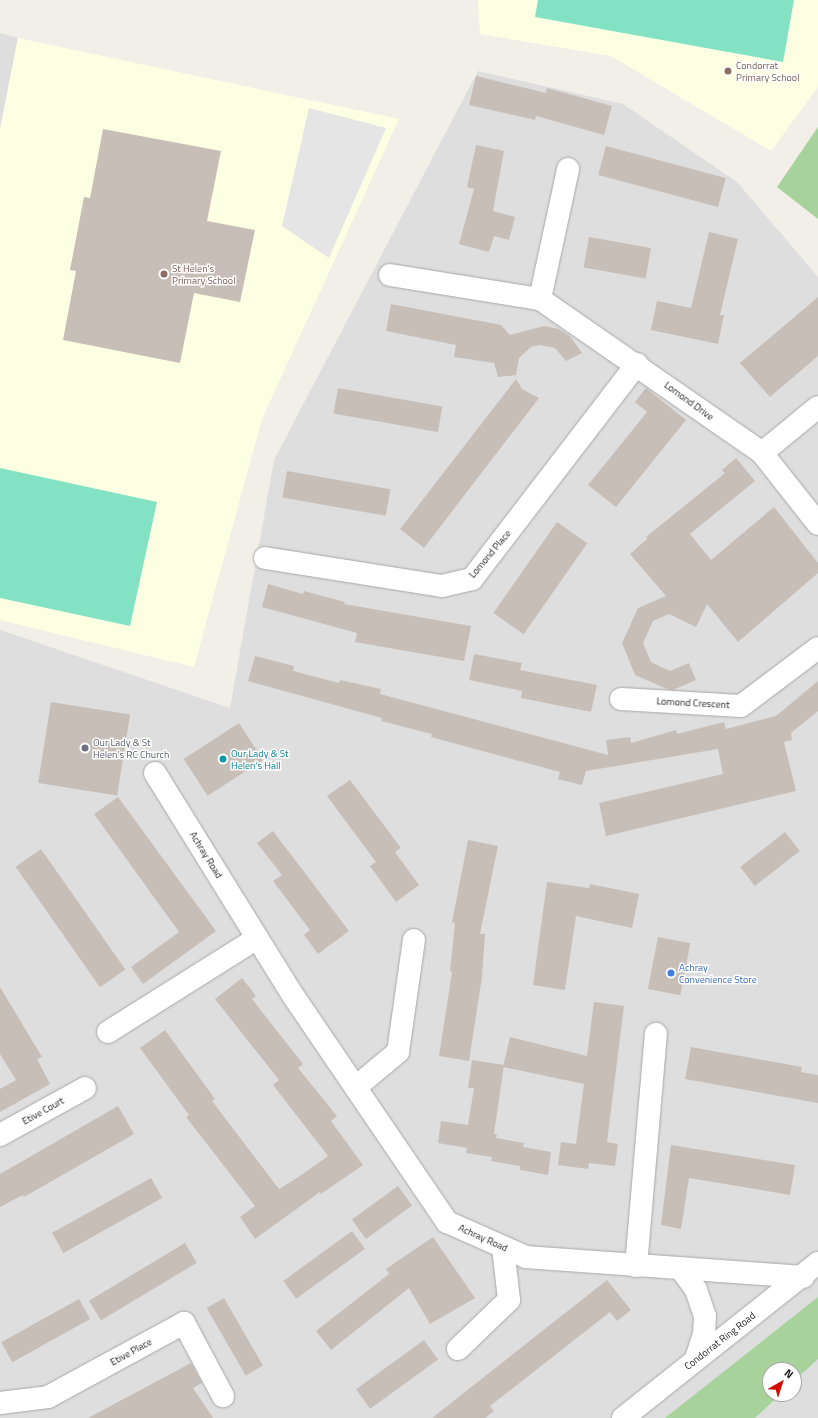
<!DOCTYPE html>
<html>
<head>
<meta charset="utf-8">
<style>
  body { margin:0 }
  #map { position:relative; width:818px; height:1418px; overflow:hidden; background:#f2efe8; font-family:"Titillium Web",sans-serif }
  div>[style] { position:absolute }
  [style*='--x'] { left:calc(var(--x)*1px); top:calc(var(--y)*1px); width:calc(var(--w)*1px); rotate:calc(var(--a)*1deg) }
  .residential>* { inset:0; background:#dfdede }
  .education>* { inset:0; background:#fdffe3 }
  .forest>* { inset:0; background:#a8d29c }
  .pitch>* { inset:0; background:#84e2c4 }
  .parking>* { inset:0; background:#e5e5e5 }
  .building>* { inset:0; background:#c7beb7; transform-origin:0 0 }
  .roads { filter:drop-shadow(0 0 1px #a8a8a8) drop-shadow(0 0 1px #a8a8a8) }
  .minor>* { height:22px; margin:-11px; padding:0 11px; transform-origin:11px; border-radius:11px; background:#fff }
  .dots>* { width:11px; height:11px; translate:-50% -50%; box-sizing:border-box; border:2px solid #fff; border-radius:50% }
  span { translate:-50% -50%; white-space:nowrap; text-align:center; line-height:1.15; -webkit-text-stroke:3px #fff; paint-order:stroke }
  .education-label { font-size:10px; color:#785e54 }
  .left { translate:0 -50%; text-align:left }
  .street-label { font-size:10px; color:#212121 }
  .worship-label { font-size:10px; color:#5b616d }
  .culture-label { font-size:10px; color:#0d838f }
  .shop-label { font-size:10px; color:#366cbe }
  .north { position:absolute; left:762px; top:1362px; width:40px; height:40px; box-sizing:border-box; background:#fff; border:1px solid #a6a6a6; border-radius:50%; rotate:39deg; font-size:11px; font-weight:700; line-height:16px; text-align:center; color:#212121 }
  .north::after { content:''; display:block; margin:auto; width:14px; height:18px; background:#d20d00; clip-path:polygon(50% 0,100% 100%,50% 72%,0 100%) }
</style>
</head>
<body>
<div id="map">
  <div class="residential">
    <div style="clip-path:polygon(0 33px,18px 38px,0 129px)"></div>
    <div style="clip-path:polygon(evenodd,478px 71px,623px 104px,737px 182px,818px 277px,818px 1418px,0 1418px,0 630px,230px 708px,274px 460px,478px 71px,770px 1370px,794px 1370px,794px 1394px,770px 1394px,770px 1370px)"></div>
  </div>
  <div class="education">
    <div style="clip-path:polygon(478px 0,818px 0,818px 87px,771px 151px,611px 56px,480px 34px)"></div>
    <div style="clip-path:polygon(18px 38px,399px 119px,262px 419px,194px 667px,0 620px,0 129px)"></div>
  </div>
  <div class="forest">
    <div style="clip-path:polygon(818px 127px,818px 219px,777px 187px)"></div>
    <div style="clip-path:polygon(818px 1297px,818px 1359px,794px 1381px,794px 1370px,770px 1370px,770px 1394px,781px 1394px,755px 1418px,665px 1418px)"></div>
  </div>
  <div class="pitch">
    <div style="clip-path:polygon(538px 0,794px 0,783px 62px,535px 17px)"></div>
    <div style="clip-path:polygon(0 468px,157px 502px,130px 626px,0 598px)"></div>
  </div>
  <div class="parking">
    <div style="clip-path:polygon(309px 108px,386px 128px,329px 258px,282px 226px)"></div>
  </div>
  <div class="building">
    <div style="clip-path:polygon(476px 76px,546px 93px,547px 88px,612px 106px,604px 135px,536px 116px,535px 120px,469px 105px)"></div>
    <div style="clip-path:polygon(103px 129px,221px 151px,207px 221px,255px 230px,240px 302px,194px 293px,180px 363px,63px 340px,76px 271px,70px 270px,84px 197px,90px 198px)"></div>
    <div style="clip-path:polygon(476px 145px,504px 151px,493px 211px,515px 217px,509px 240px,494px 236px,489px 252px,459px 244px,474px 189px,467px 187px)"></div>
    <div style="left:606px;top:146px;width:124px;height:30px;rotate:15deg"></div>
    <div style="clip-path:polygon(709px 232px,738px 239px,720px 315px,724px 315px,718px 344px,651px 330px,657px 301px,691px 308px)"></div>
    <div style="left:589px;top:237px;width:63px;height:31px;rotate:10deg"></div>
    <div style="clip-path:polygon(818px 297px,818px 356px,770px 397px,740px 363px)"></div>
    <div style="clip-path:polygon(391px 304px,501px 325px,510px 335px,544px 326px,559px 329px,570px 336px,582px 353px,566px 361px,555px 348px,539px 345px,531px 347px,519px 358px,516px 375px,498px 377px,494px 363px,454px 357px,456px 345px,386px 331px)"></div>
    <div style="clip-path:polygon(516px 379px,522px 389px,539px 398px,424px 548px,400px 529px)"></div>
    <div style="left:338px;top:388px;width:106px;height:26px;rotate:10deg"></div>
    <div style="clip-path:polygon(646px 388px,686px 420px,616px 507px,588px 485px,647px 412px,635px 402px)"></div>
    <div style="clip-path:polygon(736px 458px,755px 481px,690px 534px,711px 560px,774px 507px,818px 563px,818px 573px,738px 642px,707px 604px,696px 627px,669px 614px,653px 621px,643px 643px,651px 662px,670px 671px,689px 663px,696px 680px,673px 690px,667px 689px,635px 675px,622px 643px,638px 608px,666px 596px,630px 554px,647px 539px,646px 537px,725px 473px,722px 470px)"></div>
    <div style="left:287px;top:471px;width:105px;height:27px;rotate:10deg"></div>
    <div style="left:557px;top:522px;width:37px;height:111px;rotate:35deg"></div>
    <div style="clip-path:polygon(268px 584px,303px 594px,304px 591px,345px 602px,344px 604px,471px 626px,464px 661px,355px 642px,357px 633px,262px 607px)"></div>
    <div style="clip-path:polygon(474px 654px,522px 663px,520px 670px,597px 685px,591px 712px,521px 698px,522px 691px,469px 680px)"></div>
    <div style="clip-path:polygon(255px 656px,294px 666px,293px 671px,339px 683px,340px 680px,381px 689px,380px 694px,608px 755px,606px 740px,630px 737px,631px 743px,676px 730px,677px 734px,724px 722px,726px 729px,776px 716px,818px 681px,818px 711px,791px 733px,792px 740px,784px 742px,796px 791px,606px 836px,599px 803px,723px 774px,718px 749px,586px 771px,582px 785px,558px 779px,560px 772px,431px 737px,432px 734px,381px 721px,382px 718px,248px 681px)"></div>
    <div style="left:51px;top:702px;width:80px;height:82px;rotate:9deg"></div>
    <div style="left:239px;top:723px;width:44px;height:66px;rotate:57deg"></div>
    <div style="clip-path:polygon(350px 780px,401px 848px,395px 852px,419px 885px,396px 902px,370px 866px,376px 862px,327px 796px)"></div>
    <div style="clip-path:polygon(118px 797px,216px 931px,143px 984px,131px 967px,179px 932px,94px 814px)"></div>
    <div style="clip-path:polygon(273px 831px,349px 931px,318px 954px,304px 935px,310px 930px,273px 881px,282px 875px,257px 843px)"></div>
    <div style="left:785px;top:832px;width:24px;height:57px;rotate:52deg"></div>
    <div style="clip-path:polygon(468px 840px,498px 846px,480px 934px,485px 934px,482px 977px,469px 1061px,439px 1056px,452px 972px,450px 971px,455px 923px,452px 922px)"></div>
    <div style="left:41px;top:849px;width:147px;height:31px;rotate:55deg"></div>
    <div style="clip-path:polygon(547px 882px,589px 888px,590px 884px,639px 894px,632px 928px,576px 916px,565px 990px,533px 985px)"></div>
    <div style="left:658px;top:937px;width:33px;height:53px;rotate:11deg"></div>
    <div style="clip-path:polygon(242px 978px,256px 996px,252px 999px,303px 1064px,298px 1068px,337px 1116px,331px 1121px,363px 1165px,321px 1194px,320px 1192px,255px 1239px,240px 1217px,255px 1206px,186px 1117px,189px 1115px,140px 1048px,165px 1030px,215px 1099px,212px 1101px,279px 1189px,300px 1176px,328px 1156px,273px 1085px,279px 1080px,215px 999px)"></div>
    <div style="clip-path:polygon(0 987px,42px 1057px,37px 1059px,50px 1084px,0 1112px,0 1089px,16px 1080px,0 1054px)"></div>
    <div style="clip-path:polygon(594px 1002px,624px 1006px,607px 1142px,618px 1144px,615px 1166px,589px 1163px,588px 1169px,558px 1165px,561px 1142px,576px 1144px,584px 1084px,503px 1067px,510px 1037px,587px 1056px)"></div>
    <div style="clip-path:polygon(691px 1047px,802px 1067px,801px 1072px,818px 1075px,818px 1103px,685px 1079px)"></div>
    <div style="clip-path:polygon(472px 1060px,504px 1065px,494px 1134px,497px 1134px,496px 1138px,524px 1143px,523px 1147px,551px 1152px,548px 1175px,520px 1170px,520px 1166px,491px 1161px,492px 1157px,466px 1153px,467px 1148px,438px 1143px,441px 1121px,468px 1125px,474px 1088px,468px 1088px)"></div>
    <div style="clip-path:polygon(118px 1106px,134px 1134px,24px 1197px,23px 1195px,0 1207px,0 1174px)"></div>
    <div style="clip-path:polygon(671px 1145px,795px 1165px,790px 1195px,689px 1178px,681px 1229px,661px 1225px)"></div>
    <div style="left:151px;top:1178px;width:23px;height:113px;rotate:61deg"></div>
    <div style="left:398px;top:1186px;width:24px;height:57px;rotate:54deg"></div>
    <div style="left:352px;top:1231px;width:22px;height:85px;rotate:54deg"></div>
    <div style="clip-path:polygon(433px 1237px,475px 1298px,430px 1324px,409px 1288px,331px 1350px,316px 1331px,389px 1274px,386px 1269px)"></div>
    <div style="left:185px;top:1243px;width:23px;height:112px;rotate:59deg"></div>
    <div style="clip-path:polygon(607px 1280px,631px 1310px,617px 1321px,610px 1312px,490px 1406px,494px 1411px,485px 1418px,432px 1418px)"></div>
    <div style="left:224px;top:1298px;width:78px;height:20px;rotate:60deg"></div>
    <div style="left:79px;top:1299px;width:23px;height:89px;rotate:61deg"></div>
    <div style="left:424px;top:1340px;width:24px;height:84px;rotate:54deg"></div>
    <div style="clip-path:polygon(191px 1363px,202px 1383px,193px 1388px,213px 1418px,88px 1418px)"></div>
  </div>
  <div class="roads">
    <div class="minor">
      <div style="--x:390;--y:275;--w:152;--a:9.1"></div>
      <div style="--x:540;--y:299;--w:270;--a:34.7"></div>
      <div style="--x:762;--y:453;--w:90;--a:51.7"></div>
      <div style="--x:540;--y:299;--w:133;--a:-77.8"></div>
      <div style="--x:762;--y:453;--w:72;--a:-39.4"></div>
      <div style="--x:265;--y:558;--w:179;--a:9"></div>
      <div style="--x:442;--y:586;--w:31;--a:-13"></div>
      <div style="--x:472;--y:579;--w:271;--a:-52.5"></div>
      <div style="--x:621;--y:699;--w:120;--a:3.3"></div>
      <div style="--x:741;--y:706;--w:96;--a:-37"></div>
      <div style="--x:155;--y:773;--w:260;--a:58.2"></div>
      <div style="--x:292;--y:994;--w:276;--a:55.8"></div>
      <div style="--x:447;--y:1222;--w:86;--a:23.9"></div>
      <div style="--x:526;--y:1257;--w:278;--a:4.1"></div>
      <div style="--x:108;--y:1032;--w:176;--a:-32.2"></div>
      <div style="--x:356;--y:1087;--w:55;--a:-39.8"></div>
      <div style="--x:398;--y:1052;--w:113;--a:-81.9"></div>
      <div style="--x:0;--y:1135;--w:97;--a:-28.9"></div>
      <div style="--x:636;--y:1266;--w:233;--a:-85.1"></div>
      <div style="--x:681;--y:1269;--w:26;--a:54"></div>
      <div style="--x:696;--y:1290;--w:28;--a:71"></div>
      <div style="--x:705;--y:1316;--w:18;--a:93"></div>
      <div style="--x:704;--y:1334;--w:26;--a:108"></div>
      <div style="--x:458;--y:1349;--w:71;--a:-43.9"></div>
      <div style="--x:509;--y:1300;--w:53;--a:-96.5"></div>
      <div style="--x:0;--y:1403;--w:48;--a:-7.1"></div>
      <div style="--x:48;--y:1397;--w:155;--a:-28.6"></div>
      <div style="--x:184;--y:1323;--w:83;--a:61.9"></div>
      <div style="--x:623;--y:1418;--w:249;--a:-38.5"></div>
    </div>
  </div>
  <div class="dots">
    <div style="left:728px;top:71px;background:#8d6e63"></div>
    <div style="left:164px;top:274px;background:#8d6e63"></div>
    <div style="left:85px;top:748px;background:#6b7280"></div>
    <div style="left:223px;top:759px;background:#0f9aa8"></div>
    <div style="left:671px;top:973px;background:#3f7fe0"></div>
  </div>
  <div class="education-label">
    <span class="left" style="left:736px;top:71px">Condorrat<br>Primary School</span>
    <span class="left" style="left:172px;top:274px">St Helen's<br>Primary School</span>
  </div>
  <div class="street-label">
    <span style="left:689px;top:401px;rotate:36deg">Lomond Drive</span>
    <span style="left:490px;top:554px;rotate:-50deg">Lomond Place</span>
    <span style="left:693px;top:703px;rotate:3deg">Lomond Crescent</span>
    <span style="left:206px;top:855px;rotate:58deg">Achray Road</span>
    <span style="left:43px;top:1111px;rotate:-29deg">Etive Court</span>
    <span style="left:483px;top:1238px;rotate:24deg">Achray Road</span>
    <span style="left:720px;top:1341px;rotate:-38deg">Condorrat Ring Road</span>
    <span style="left:131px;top:1352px;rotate:-29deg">Etive Place</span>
  </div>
  <div class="worship-label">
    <span class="left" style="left:93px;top:748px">Our Lady &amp; St<br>Helen's RC Church</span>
  </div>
  <div class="culture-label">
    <span class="left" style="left:231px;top:759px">Our Lady &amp; St<br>Helen's Hall</span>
  </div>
  <div class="shop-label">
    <span class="left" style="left:679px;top:973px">Achray<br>Convenience Store</span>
  </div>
  <div class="north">N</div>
</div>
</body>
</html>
